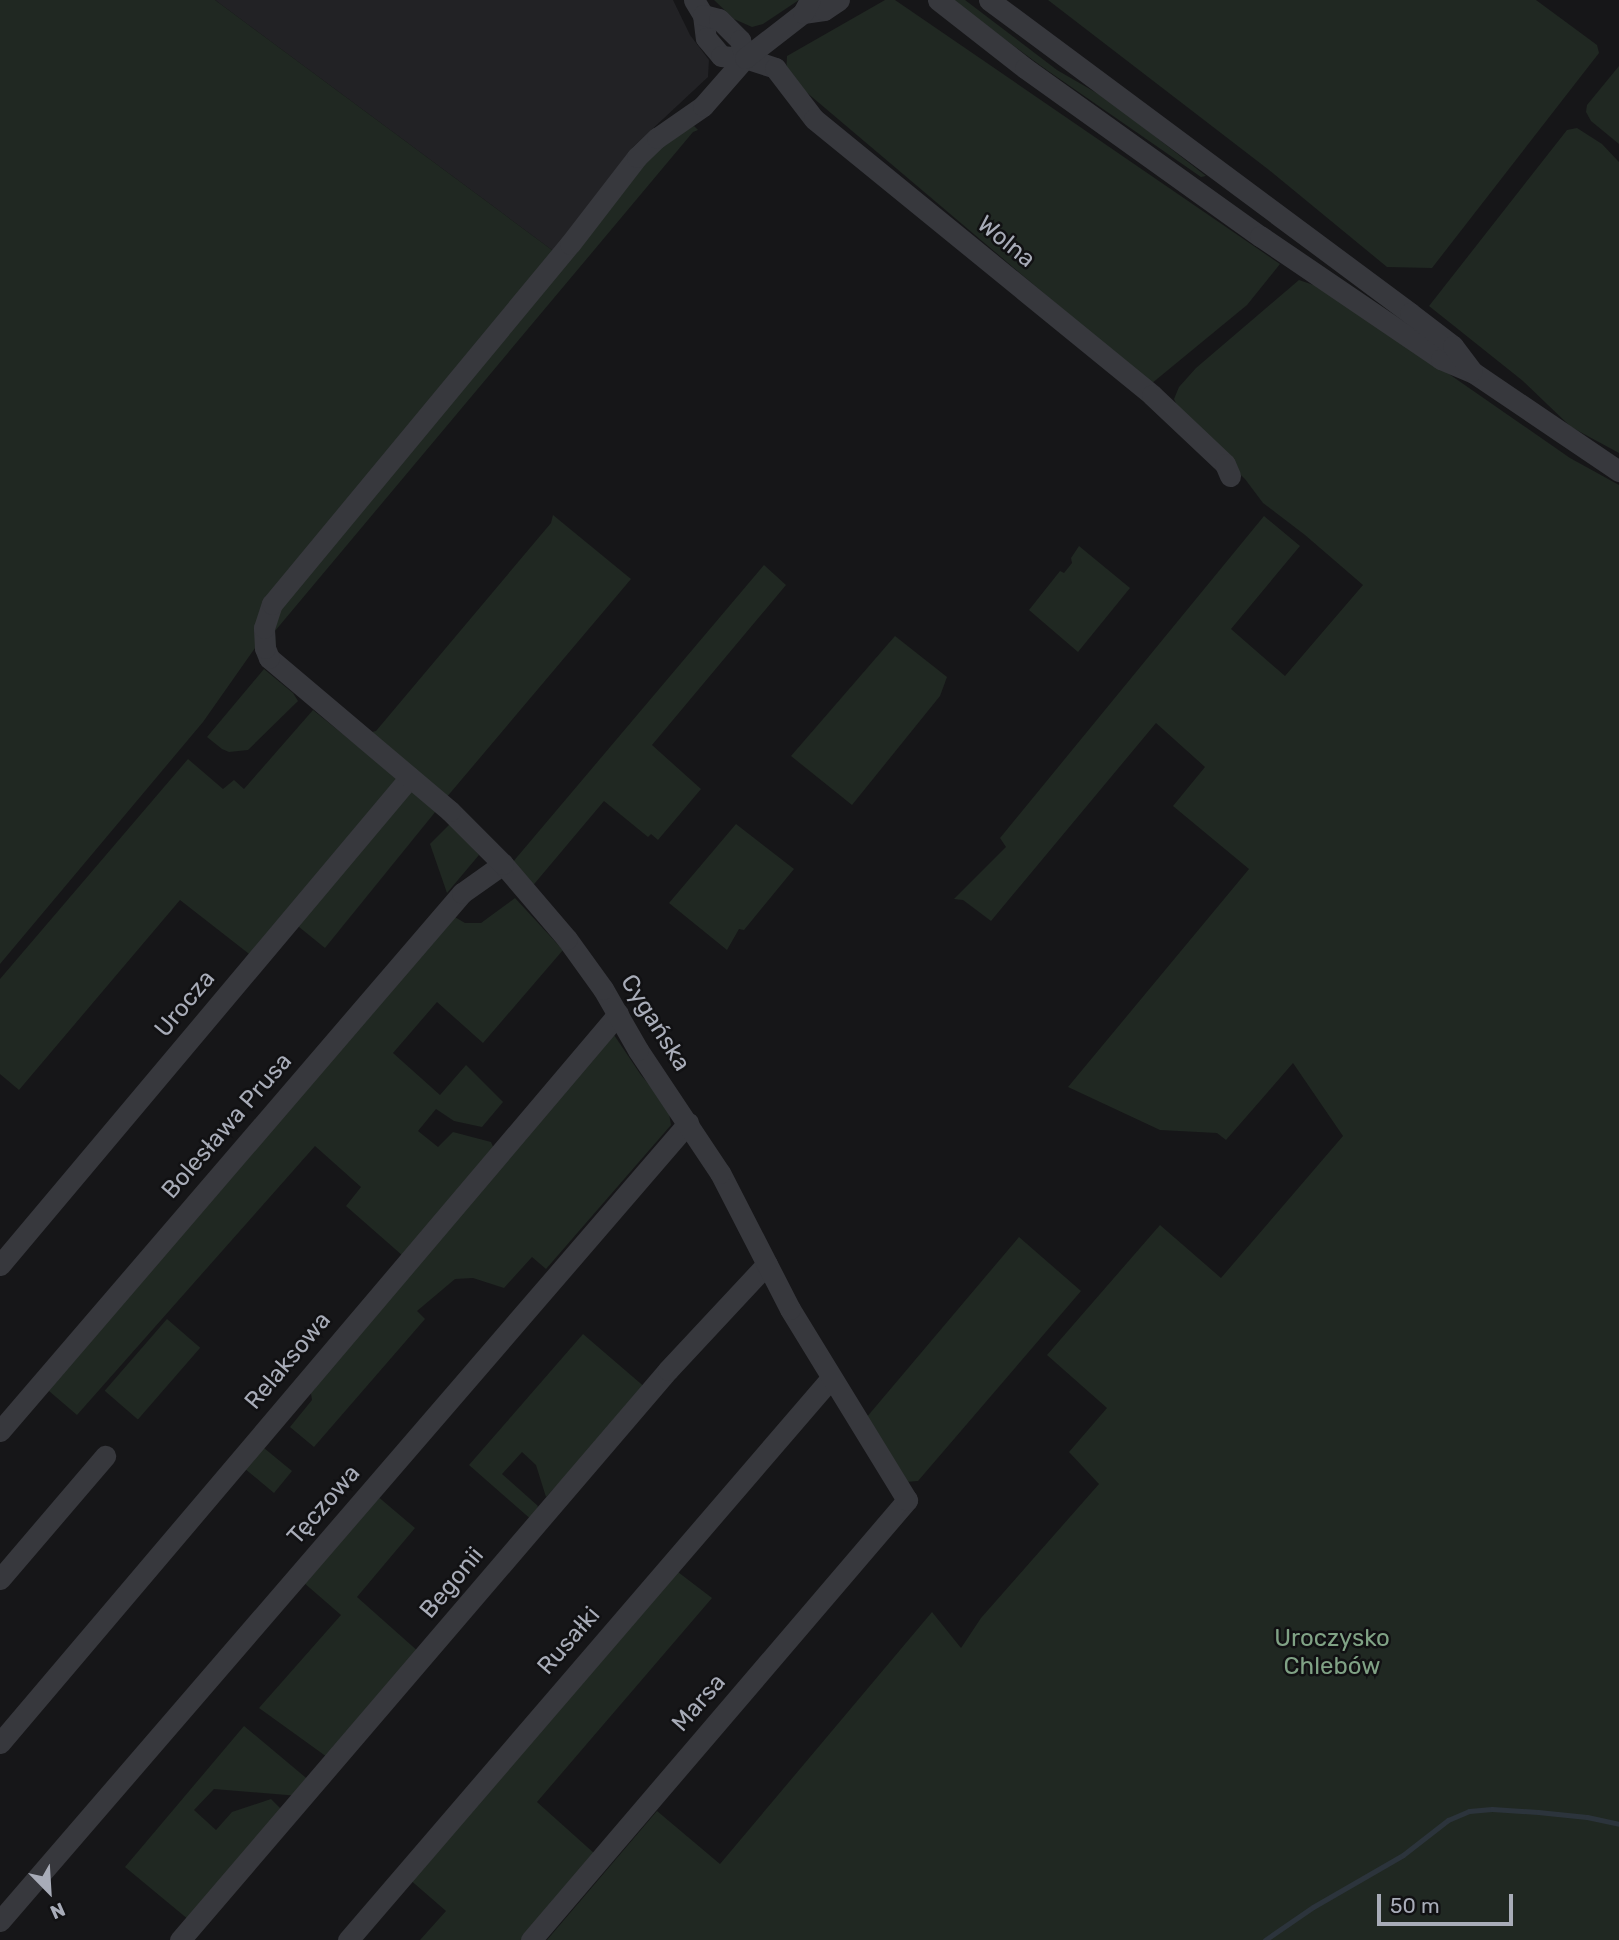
<!DOCTYPE html>
<html>
<head>
<meta charset="utf-8">
<style>
  body { margin:0 }
  #map { position:relative; width:1619px; height:1940px; overflow:hidden; background:#161618; font-family:Rubik,sans-serif }
  div>[style] { position:absolute }
  [style*='--x'] { left:calc(var(--x)*1px); top:calc(var(--y)*1px); width:calc(var(--w)*1px); rotate:calc(var(--a)*1deg) }
  .built>* { inset:0; background:#222225 }
  .green>* { inset:0; background:#202822; transform-origin:0 0 }
  .stream>* { height:5px; margin:-2.5px; padding:0 2.5px; transform-origin:2.5px; border-radius:2.5px; background:#2c343c }
  .minor>* { height:21px; margin:-10.5px; padding:0 10.5px; transform-origin:10.5px; border-radius:10.5px; background:#37383d }
  span { translate:-50% -50%; white-space:nowrap; text-align:center; line-height:1.15; -webkit-text-stroke:5px #111113; paint-order:stroke }
  .street-label { font-size:24px; color:#a8acb8 }
  .park-label { font-size:24px; color:#80a285 }
  .north { position:absolute; left:14px; top:1856px; width:70px; height:70px; -webkit-text-stroke:5px #111113; paint-order:stroke; rotate:156deg; font-size:19px; font-weight:700; line-height:28px; text-align:center; color:#a8acb8 }
  .north::after { content:''; display:block; margin:auto; width:24px; height:32px; background:#a8acb8; clip-path:polygon(50% 0,100% 100%,50% 72%,0 100%) }
  .scale { position:absolute; left:1377px; top:1894px; width:136px; height:32px; box-sizing:border-box; border:4px solid #a8acb8; border-top:0; padding-left:9px; font-size:21px; line-height:24px; white-space:nowrap; color:#a8acb8; -webkit-text-stroke:5px #111113; paint-order:stroke }
</style>
</head>
<body>
<div id="map">
  <div class="built">
    <div style="clip-path:polygon(215px 0,673px 0,690px 35px,709px 60px,708px 77px,633px 147px,556px 253px)"></div>
  </div>
  <div class="green">
    <div style="clip-path:polygon(0 0,215px 0,556px 253px,266px 598px,255px 648px,203px 722px,0 964px)"></div>
    <div style="clip-path:polygon(714px 0,799px 0,763px 24px,752px 27px,734px 19px)"></div>
    <div style="clip-path:polygon(885px 0,895px 0,1280px 264px,1247px 305px,1151px 384px,786px 75px,787px 56px)"></div>
    <div style="clip-path:polygon(952px 0,965px 0,1057px 70px,1107px 99px,1206px 176px,1201px 177px,1041px 66px)"></div>
    <div style="clip-path:polygon(1048px 0,1536px 0,1597px 45px,1599px 53px,1432px 268px,1387px 267px,1269px 170px)"></div>
    <div style="clip-path:polygon(1619px 66px,1619px 144px,1591px 121px,1586px 112px,1587px 105px)"></div>
    <div style="clip-path:polygon(694px 126px,698px 130px,693px 132px,275px 631px,276px 649px,270px 631px,272px 618px,619px 189px,661px 144px)"></div>
    <div style="clip-path:polygon(1577px 128px,1602px 144px,1619px 162px,1619px 453px,1571px 427px,1523px 381px,1429px 306px,1567px 130px)"></div>
    <div style="clip-path:polygon(1299px 280px,1328px 290px,1570px 458px,1619px 485px,1619px 1940px,547px 1940px,657px 1811px,720px 1864px,932px 1612px,961px 1648px,981px 1618px,1099px 1484px,1069px 1452px,1107px 1408px,1047px 1355px,1160px 1225px,1221px 1278px,1343px 1136px,1293px 1063px,1226px 1140px,1217px 1133px,1160px 1130px,1068px 1087px,1249px 869px,1173px 806px,1205px 767px,1156px 723px,991px 921px,963px 900px,954px 899px,1006px 847px,1000px 838px,1264px 516px,1300px 546px,1231px 629px,1285px 676px,1363px 585px,1305px 535px,1263px 503px,1245px 479px,1201px 437px,1179px 410px,1174px 399px,1179px 387px,1196px 368px)"></div>
    <div style="clip-path:polygon(553px 515px,631px 579px,446px 798px,368px 733px,376px 731px,551px 523px)"></div>
    <div style="clip-path:polygon(1079px 546px,1130px 588px,1078px 652px,1029px 610px,1060px 571px,1064px 573px,1072px 563px,1071px 558px)"></div>
    <div style="clip-path:polygon(764px 565px,786px 585px,652px 745px,701px 789px,658px 840px,651px 834px,648px 837px,604px 801px,530px 889px,512px 863px)"></div>
    <div style="clip-path:polygon(895px 636px,947px 677px,940px 696px,852px 805px,791px 756px)"></div>
    <div style="clip-path:polygon(264px 669px,293px 693px,298px 701px,248px 750px,229px 752px,222px 749px,207px 737px)"></div>
    <div style="clip-path:polygon(313px 710px,396px 777px,396px 784px,253px 957px,180px 900px,19px 1090px,0 1074px,0 979px,188px 759px,223px 789px,234px 780px,244px 789px)"></div>
    <div style="left:409px;top:787px;width:36px;height:178px;rotate:39deg"></div>
    <div style="clip-path:polygon(451px 823px,479px 855px,447px 893px,430px 844px)"></div>
    <div style="clip-path:polygon(736px 824px,794px 869px,744px 930px,739px 929px,727px 950px,669px 903px)"></div>
    <div style="clip-path:polygon(515px 898px,563px 950px,483px 1043px,437px 1002px,393px 1053px,440px 1095px,466px 1065px,503px 1102px,482px 1127px,454px 1121px,436px 1109px,418px 1131px,438px 1147px,453px 1132px,491px 1142px,494px 1149px,403px 1256px,346px 1206px,361px 1187px,315px 1146px,77px 1415px,42px 1385px,453px 916px,465px 923px,481px 923px)"></div>
    <div style="clip-path:polygon(610px 1029px,641px 1075px,668px 1107px,671px 1125px,546px 1269px,532px 1257px,504px 1288px,473px 1278px,455px 1279px,417px 1311px,425px 1319px,314px 1447px,290px 1427px,312px 1400px,309px 1381px)"></div>
    <div style="clip-path:polygon(1019px 1237px,1081px 1291px,918px 1481px,905px 1482px,866px 1418px)"></div>
    <div style="left:167px;top:1319px;width:44px;height:95px;rotate:41deg"></div>
    <div style="clip-path:polygon(583px 1334px,647px 1389px,546px 1497px,536px 1465px,522px 1452px,502px 1474px,538px 1506px,533px 1521px,469px 1465px)"></div>
    <div style="clip-path:polygon(296px 1396px,284px 1424px,264px 1448px,292px 1471px,274px 1493px,238px 1463px)"></div>
    <div style="clip-path:polygon(376px 1495px,415px 1528px,357px 1597px,420px 1653px,327px 1757px,259px 1708px,341px 1615px,303px 1582px)"></div>
    <div style="clip-path:polygon(674px 1569px,712px 1598px,537px 1802px,595px 1854px,522px 1940px,420px 1940px,446px 1911px,408px 1878px)"></div>
    <div style="clip-path:polygon(244px 1726px,311px 1782px,299px 1796px,214px 1789px,194px 1810px,216px 1830px,232px 1812px,271px 1799px,284px 1812px,189px 1920px,125px 1867px)"></div>
  </div>
  <div class="stream">
    <div style="--x:1265;--y:1940;--w:58;--a:-34.5"></div>
    <div style="--x:1313;--y:1907;--w:104;--a:-30"></div>
    <div style="--x:1403;--y:1855;--w:57;--a:-37.9"></div>
    <div style="--x:1448;--y:1820;--w:23;--a:-23"></div>
    <div style="--x:1469;--y:1811;--w:23;--a:-5"></div>
    <div style="--x:1492;--y:1809;--w:46;--a:3.7"></div>
    <div style="--x:1538;--y:1812;--w:49;--a:5.8"></div>
    <div style="--x:1587;--y:1817;--w:33;--a:12"></div>
  </div>
  <div class="minor">
    <div style="--x:694;--y:0;--w:17;--a:59"></div>
    <div style="--x:703;--y:15;--w:23;--a:83"></div>
    <div style="--x:706;--y:38;--w:23;--a:50"></div>
    <div style="--x:721;--y:56;--w:24;--a:5"></div>
    <div style="--x:745;--y:58;--w:32;--a:18"></div>
    <div style="--x:775;--y:68;--w:64;--a:52.6"></div>
    <div style="--x:814;--y:119;--w:436;--a:39.2"></div>
    <div style="--x:1152;--y:395;--w:100;--a:43.4"></div>
    <div style="--x:1225;--y:464;--w:13;--a:67"></div>
    <div style="--x:938;--y:0;--w:110;--a:38"></div>
    <div style="--x:1025;--y:68;--w:289;--a:35.6"></div>
    <div style="--x:1260;--y:236;--w:219;--a:34.2"></div>
    <div style="--x:1441;--y:359;--w:36;--a:23"></div>
    <div style="--x:1474;--y:373;--w:175;--a:34.1"></div>
    <div style="--x:989;--y:0;--w:525;--a:36.63"></div>
    <div style="--x:1410;--y:313;--w:54;--a:37.5"></div>
    <div style="--x:1453;--y:346;--w:31;--a:53"></div>
    <div style="--x:803;--y:13;--w:21;--a:-8"></div>
    <div style="--x:824;--y:10;--w:18;--a:-34"></div>
    <div style="--x:703;--y:15;--w:16;--a:14"></div>
    <div style="--x:719;--y:19;--w:30;--a:45"></div>
    <div style="--x:740;--y:40;--w:19;--a:74"></div>
    <div style="--x:0;--y:1265;--w:637;--a:-49.96"></div>
    <div style="--x:0;--y:1431;--w:709;--a:-49.35"></div>
    <div style="--x:462;--y:893;--w:50;--a:-35.3"></div>
    <div style="--x:0;--y:1579;--w:162;--a:-49.5"></div>
    <div style="--x:0;--y:1743;--w:956;--a:-49.71"></div>
    <div style="--x:0;--y:1921;--w:1054;--a:-49.23"></div>
    <div style="--x:180;--y:1940;--w:750;--a:-49.43"></div>
    <div style="--x:668;--y:1370;--w:145;--a:-47"></div>
    <div style="--x:348;--y:1940;--w:741;--a:-49.32"></div>
    <div style="--x:531;--y:1940;--w:579;--a:-49.48"></div>
    <div style="--x:907;--y:1500;--w:224;--a:-121.5"></div>
    <div style="--x:790;--y:1309;--w:153;--a:-117.2"></div>
    <div style="--x:720;--y:1173;--w:148;--a:-123.7"></div>
    <div style="--x:638;--y:1050;--w:70;--a:-119.8"></div>
    <div style="--x:603;--y:989;--w:62;--a:-125.8"></div>
    <div style="--x:567;--y:939;--w:99;--a:-130.5"></div>
    <div style="--x:503;--y:864;--w:75;--a:-135"></div>
    <div style="--x:450;--y:811;--w:237;--a:-139.8"></div>
    <div style="--x:269;--y:658;--w:11;--a:-112"></div>
    <div style="--x:265;--y:648;--w:20;--a:-93"></div>
    <div style="--x:264;--y:628;--w:25;--a:-72"></div>
    <div style="--x:272;--y:604;--w:467;--a:-50.4"></div>
    <div style="--x:570;--y:244;--w:110;--a:-52.4"></div>
    <div style="--x:637;--y:157;--w:28;--a:-44"></div>
    <div style="--x:657;--y:138;--w:56;--a:-34.8"></div>
    <div style="--x:703;--y:106;--w:64;--a:-48.8"></div>
    <div style="--x:745;--y:58;--w:73;--a:-37.8"></div>
    <div style="--x:803;--y:13;--w:15;--a:-62"></div>
  </div>
  <div class="street-label">
    <span style="left:1006px;top:242px;rotate:39deg">Wolna</span>
    <span style="left:185px;top:1004px;rotate:-50deg">Urocza</span>
    <span style="left:655px;top:1023px;rotate:58deg">Cygańska</span>
    <span style="left:227px;top:1126px;rotate:-49deg">Bolesława Prusa</span>
    <span style="left:288px;top:1361px;rotate:-50deg">Relaksowa</span>
    <span style="left:324px;top:1505px;rotate:-49deg">Tęczowa</span>
    <span style="left:452px;top:1583px;rotate:-50deg">Begonii</span>
    <span style="left:569px;top:1641px;rotate:-49deg">Rusałki</span>
    <span style="left:699px;top:1703px;rotate:-49deg">Marsa</span>
  </div>
  <div class="park-label">
    <span style="left:1332px;top:1653px">Uroczysko<br>Chlebów</span>
  </div>
  <div class="north">N</div>
  <div class="scale">50 m</div>
</div>
</body>
</html>
